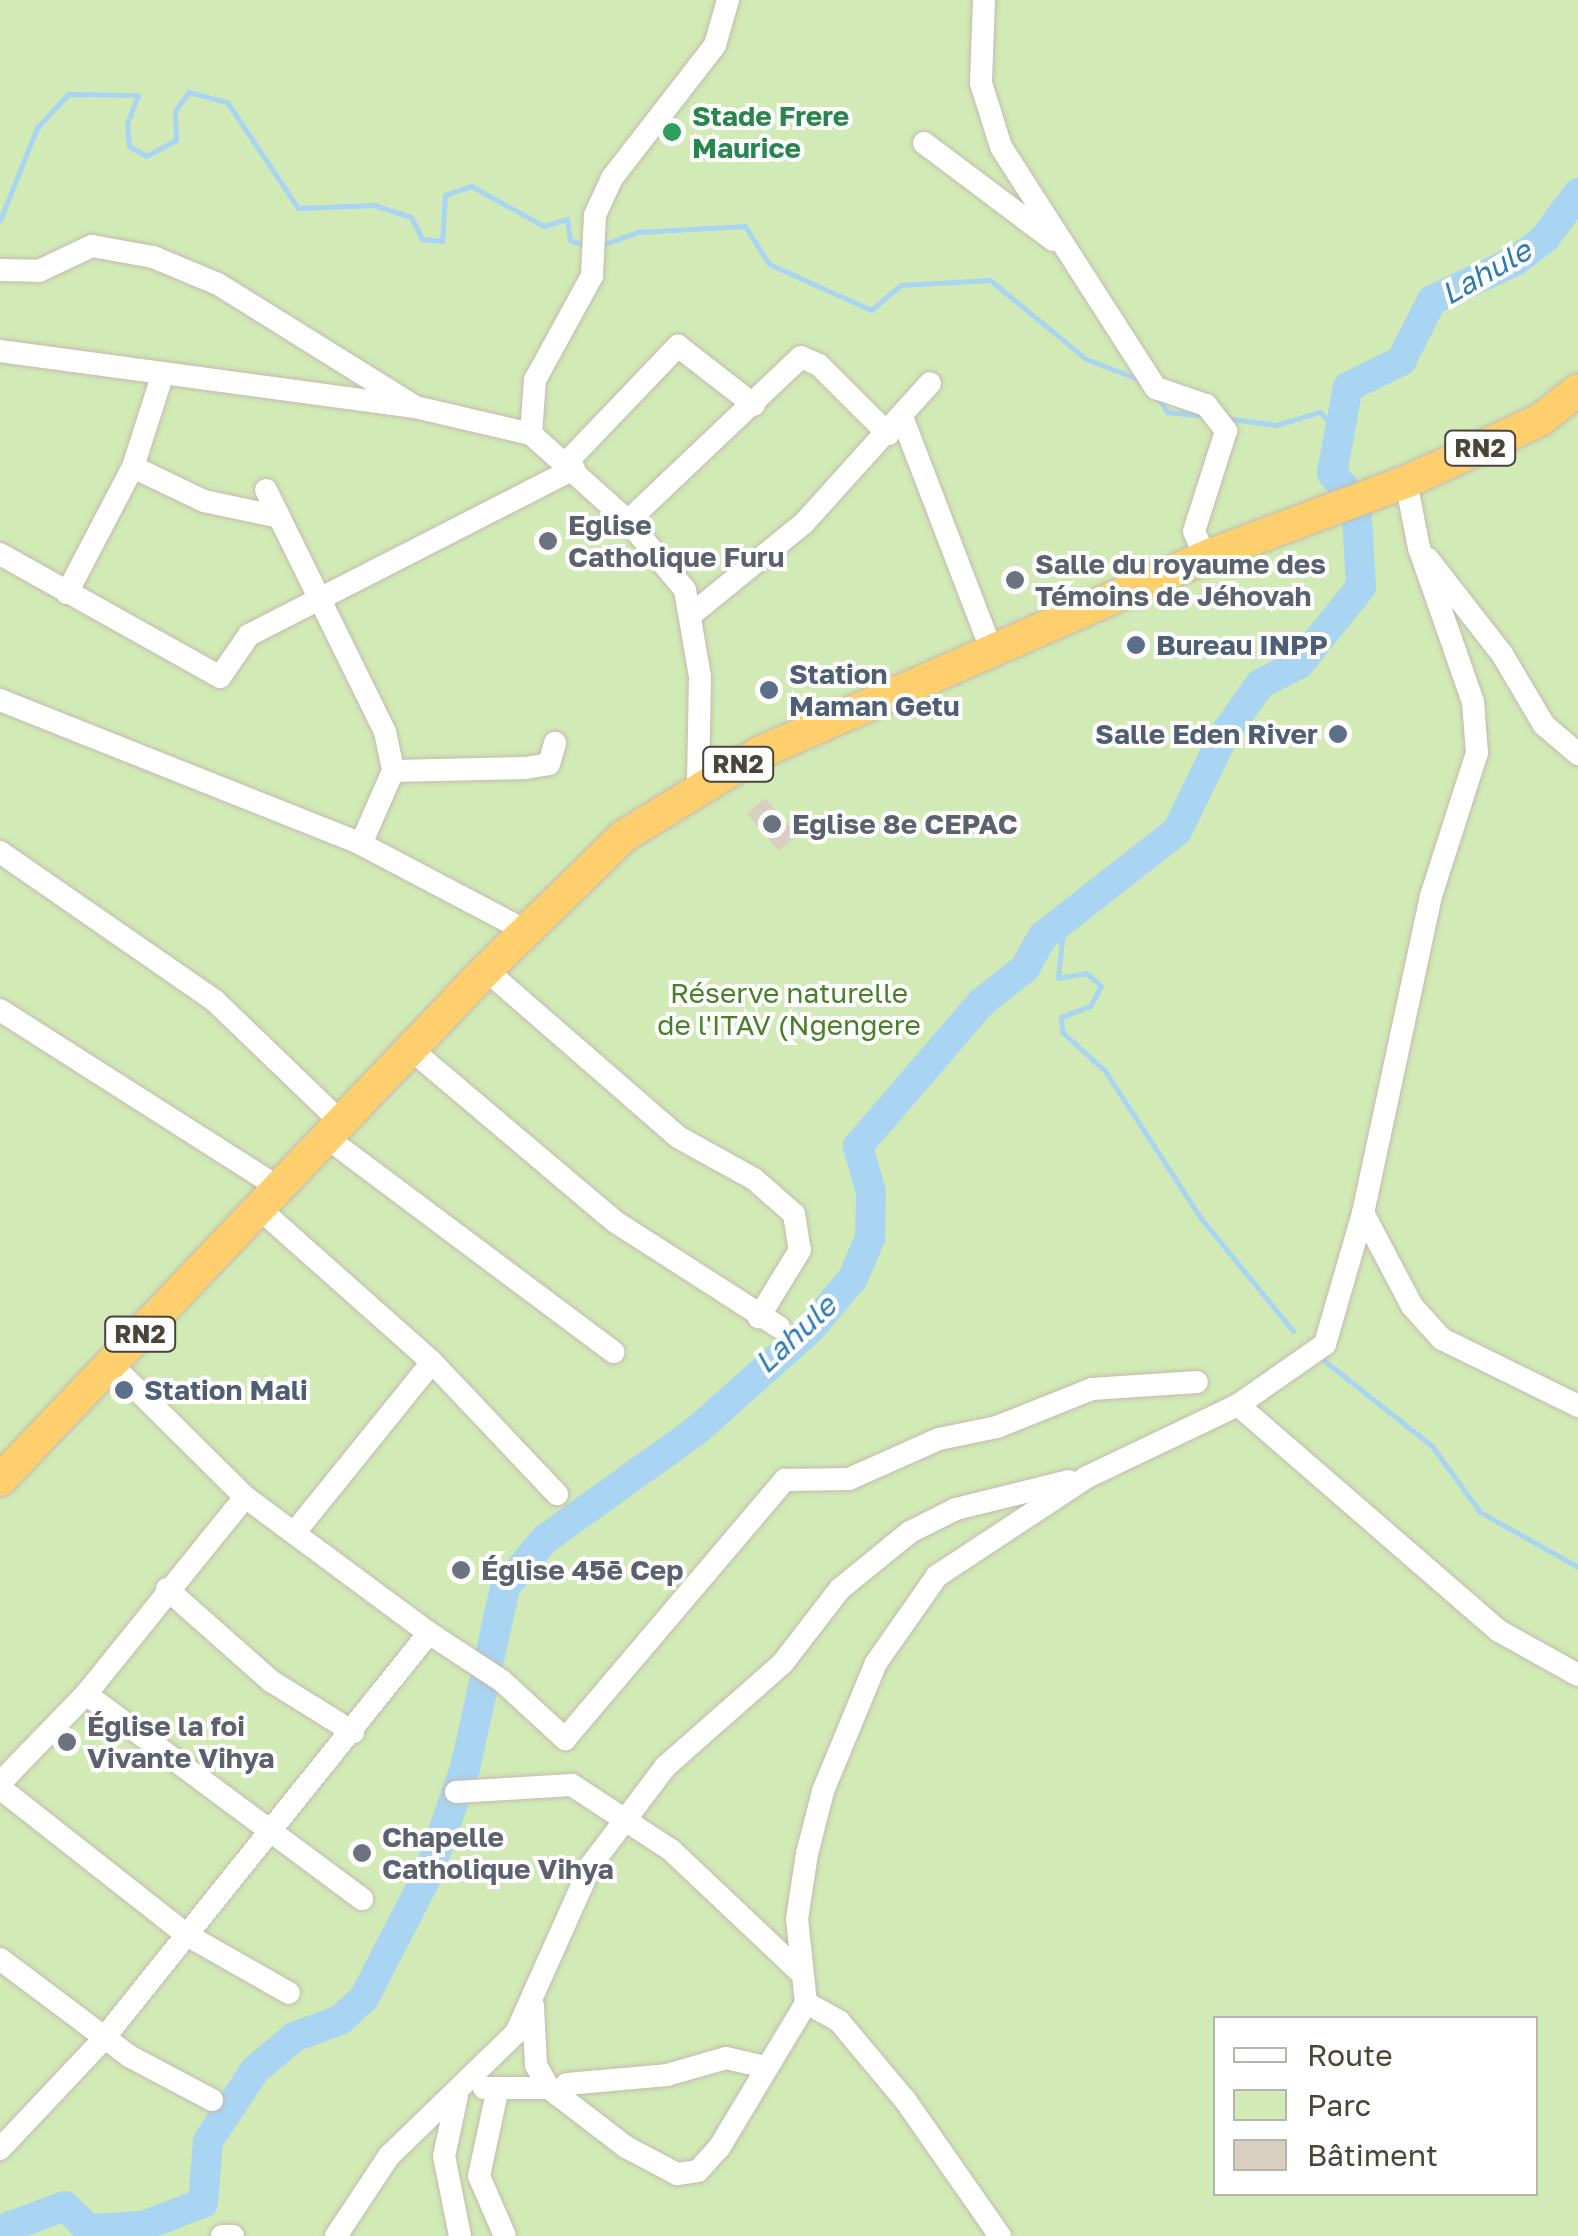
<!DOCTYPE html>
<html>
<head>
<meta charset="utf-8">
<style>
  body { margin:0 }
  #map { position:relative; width:1578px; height:2236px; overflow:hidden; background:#f6f3ec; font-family:"Golos Text",sans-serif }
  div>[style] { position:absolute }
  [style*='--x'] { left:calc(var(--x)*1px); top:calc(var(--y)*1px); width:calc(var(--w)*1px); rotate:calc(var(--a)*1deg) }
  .green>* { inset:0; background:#d2eab5 }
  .stream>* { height:5px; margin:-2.5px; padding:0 2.5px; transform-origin:2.5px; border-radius:2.5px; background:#a9d4f2 }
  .river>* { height:30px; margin:-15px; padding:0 15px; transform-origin:15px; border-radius:15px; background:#a9d4f2 }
  .building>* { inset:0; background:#d8cfc1; transform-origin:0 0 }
  .roads { filter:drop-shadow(0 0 2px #c2bbae) drop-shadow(0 0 2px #c2bbae) }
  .minor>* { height:22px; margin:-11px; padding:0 11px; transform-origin:11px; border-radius:11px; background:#fff }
  .highway>* { height:32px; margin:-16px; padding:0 16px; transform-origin:16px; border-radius:16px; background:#ffcf6e }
  .dots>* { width:28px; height:28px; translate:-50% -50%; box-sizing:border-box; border:5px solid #fff; border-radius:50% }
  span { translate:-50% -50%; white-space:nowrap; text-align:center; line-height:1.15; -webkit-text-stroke:8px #fff; paint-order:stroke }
  .shield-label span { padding:2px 8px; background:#fff; border:2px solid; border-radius:8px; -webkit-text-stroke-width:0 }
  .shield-label { font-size:25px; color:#4b4439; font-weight:700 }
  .leisure-label { font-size:28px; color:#27864d; font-weight:700 }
  .left { translate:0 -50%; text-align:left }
  .worship-label { font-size:28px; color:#5b616d; font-weight:700 }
  .service-label { font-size:28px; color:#4e5e75; font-weight:700 }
  .right { translate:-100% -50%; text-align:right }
  .park-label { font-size:28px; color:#4a7f2a }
  .water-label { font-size:30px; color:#2e7ab2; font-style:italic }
  .legend { position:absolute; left:1213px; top:2016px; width:325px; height:180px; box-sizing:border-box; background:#fff; border:2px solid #b7b4b0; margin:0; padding:12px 18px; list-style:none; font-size:30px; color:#4b4439 }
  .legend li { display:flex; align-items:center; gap:20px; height:50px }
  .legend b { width:50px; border:2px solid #b7b4b0 }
</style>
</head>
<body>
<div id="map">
  <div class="green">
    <div style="clip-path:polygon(evenodd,0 0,1578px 0,1578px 2236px,0 2236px,0 0,1216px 2018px,1536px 2018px,1536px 2194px,1216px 2194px,1216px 2018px)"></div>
  </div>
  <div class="stream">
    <div style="--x:0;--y:220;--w:99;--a:-68.1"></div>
    <div style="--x:37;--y:128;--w:46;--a:-47.6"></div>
    <div style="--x:68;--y:94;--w:70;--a:0.8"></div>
    <div style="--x:138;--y:95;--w:30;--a:111"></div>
    <div style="--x:127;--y:123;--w:23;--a:85"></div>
    <div style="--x:129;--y:146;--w:20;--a:30"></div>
    <div style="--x:146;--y:156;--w:34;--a:-28"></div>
    <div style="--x:176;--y:140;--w:29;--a:-92"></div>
    <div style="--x:175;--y:111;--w:24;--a:-54"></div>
    <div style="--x:189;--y:92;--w:39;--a:15"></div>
    <div style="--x:227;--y:102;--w:128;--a:56.2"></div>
    <div style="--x:298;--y:208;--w:76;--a:-2.3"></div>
    <div style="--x:374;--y:205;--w:39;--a:18"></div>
    <div style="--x:411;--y:217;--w:25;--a:63"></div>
    <div style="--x:422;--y:239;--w:20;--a:6"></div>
    <div style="--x:442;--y:241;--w:46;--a:-86.3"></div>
    <div style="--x:445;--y:195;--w:28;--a:-19"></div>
    <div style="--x:471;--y:186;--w:83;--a:28.7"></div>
    <div style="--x:544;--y:226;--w:24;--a:-17"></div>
    <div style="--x:567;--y:219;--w:21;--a:82"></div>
    <div style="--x:570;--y:240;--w:19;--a:18"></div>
    <div style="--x:599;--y:246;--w:41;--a:-19.7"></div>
    <div style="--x:638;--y:232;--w:107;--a:-3.2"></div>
    <div style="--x:745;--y:226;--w:45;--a:57.7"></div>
    <div style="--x:769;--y:264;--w:112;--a:24.3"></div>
    <div style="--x:871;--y:310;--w:39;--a:-40"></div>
    <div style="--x:901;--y:285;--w:89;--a:-3.2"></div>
    <div style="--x:990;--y:280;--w:124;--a:39.5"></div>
    <div style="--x:1086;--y:359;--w:59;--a:20.9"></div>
    <div style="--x:1158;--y:398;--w:17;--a:57"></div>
    <div style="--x:1167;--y:412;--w:38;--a:6"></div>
    <div style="--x:1225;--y:418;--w:51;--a:7.8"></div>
    <div style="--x:1276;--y:425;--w:46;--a:-16.5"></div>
    <div style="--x:1320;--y:412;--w:30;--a:48"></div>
    <div style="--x:1064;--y:919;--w:59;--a:95.8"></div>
    <div style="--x:1058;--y:978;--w:28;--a:-10"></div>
    <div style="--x:1086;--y:973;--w:20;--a:41"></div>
    <div style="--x:1101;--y:986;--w:23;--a:119"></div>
    <div style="--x:1090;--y:1006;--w:31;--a:159"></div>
    <div style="--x:1061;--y:1017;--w:15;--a:86"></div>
    <div style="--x:1062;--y:1032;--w:58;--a:42.2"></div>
    <div style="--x:1105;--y:1071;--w:174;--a:56.9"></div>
    <div style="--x:1200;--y:1217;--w:147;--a:50.8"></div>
    <div style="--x:1321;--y:1358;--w:142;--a:38.4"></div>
    <div style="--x:1432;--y:1446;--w:82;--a:54"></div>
    <div style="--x:1480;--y:1512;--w:112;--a:29.3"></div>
  </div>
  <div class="river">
    <div style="--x:0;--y:2230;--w:69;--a:-20.3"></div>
    <div style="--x:65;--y:2206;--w:33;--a:44"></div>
    <div style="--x:89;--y:2229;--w:54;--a:-3.2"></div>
    <div style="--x:143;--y:2226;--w:64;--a:-21"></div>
    <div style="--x:203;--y:2203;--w:62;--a:-85.4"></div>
    <div style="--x:208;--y:2141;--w:85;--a:-56.5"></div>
    <div style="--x:255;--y:2070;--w:51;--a:-40.2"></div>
    <div style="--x:294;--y:2037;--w:49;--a:-20.3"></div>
    <div style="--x:340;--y:2020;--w:33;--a:-43"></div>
    <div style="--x:364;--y:1998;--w:142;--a:-62.7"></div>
    <div style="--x:429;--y:1872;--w:110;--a:-70.9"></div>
    <div style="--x:465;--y:1768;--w:185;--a:-77.5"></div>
    <div style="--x:505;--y:1587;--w:62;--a:-50.2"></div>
    <div style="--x:545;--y:1539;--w:186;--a:-35.6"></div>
    <div style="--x:696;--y:1431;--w:153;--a:-41.8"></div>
    <div style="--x:810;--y:1329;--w:67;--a:-49.9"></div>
    <div style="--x:853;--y:1278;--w:43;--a:-67"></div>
    <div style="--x:870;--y:1238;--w:46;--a:-88.8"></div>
    <div style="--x:871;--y:1192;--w:48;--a:-105.8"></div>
    <div style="--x:858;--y:1146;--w:190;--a:-49.3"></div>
    <div style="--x:982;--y:1002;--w:55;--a:-38.3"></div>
    <div style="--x:1025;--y:968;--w:37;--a:-61"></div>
    <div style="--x:1043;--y:936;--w:170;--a:-38.1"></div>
    <div style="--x:1177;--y:831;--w:107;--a:-63.9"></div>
    <div style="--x:1224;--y:735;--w:62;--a:-54.8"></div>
    <div style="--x:1260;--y:684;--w:44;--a:-27.1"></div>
    <div style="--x:1299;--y:664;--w:99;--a:-51.2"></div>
    <div style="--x:1361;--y:587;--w:86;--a:-93.3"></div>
    <div style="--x:1356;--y:501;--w:37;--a:-131"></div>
    <div style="--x:1332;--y:473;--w:87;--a:-79.5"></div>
    <div style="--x:1348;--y:387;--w:59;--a:-26.1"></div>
    <div style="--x:1401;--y:361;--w:68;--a:-63.1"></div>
    <div style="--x:1432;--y:300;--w:92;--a:-25.2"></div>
    <div style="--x:1515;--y:261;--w:38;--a:-37"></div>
    <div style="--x:1545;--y:238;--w:56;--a:-53.7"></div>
  </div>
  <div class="building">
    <div style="left:765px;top:798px;width:49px;height:24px;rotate:49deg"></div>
  </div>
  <div class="roads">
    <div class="minor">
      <div style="--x:984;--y:0;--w:83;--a:92.1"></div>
      <div style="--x:981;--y:83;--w:67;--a:72.6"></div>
      <div style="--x:1001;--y:147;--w:287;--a:57.3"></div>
      <div style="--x:1156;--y:388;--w:53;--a:18.8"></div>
      <div style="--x:1206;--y:405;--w:33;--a:52"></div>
      <div style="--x:1226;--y:431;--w:105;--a:107.7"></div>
      <div style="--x:1194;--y:531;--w:28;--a:67"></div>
      <div style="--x:924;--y:143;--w:161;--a:36.9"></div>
      <div style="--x:0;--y:270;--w:39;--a:1"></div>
      <div style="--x:39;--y:271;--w:59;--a:-25.3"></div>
      <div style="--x:92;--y:246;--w:62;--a:10.2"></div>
      <div style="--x:153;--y:257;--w:70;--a:22.6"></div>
      <div style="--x:218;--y:284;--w:231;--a:31.9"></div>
      <div style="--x:0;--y:351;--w:419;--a:7.7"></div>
      <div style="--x:415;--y:407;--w:119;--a:13.1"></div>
      <div style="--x:531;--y:434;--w:130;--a:41.9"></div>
      <div style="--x:628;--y:521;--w:89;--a:50.4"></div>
      <div style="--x:685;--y:590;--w:88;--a:80.2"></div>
      <div style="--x:700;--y:677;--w:108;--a:91.1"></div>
      <div style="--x:902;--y:417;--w:251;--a:69"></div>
      <div style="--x:531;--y:434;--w:54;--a:-85.8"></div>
      <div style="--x:535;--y:380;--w:119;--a:-61.3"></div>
      <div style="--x:592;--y:276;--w:61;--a:-87.2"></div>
      <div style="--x:595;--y:215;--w:41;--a:-65.3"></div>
      <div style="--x:612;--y:178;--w:168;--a:-52.2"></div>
      <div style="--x:715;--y:45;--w:47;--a:-73.9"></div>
      <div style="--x:567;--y:462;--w:161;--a:-46.3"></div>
      <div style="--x:678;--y:346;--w:96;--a:37.8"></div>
      <div style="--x:133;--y:467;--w:79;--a:25.6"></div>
      <div style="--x:204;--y:501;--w:77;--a:12"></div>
      <div style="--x:266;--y:490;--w:270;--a:63.8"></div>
      <div style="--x:385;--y:732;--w:40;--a:78"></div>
      <div style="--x:393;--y:771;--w:80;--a:113.7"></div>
      <div style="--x:628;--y:521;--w:238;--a:-43.5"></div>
      <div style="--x:801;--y:357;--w:20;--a:24"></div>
      <div style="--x:819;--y:365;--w:98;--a:45"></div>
      <div style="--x:0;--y:554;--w:252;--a:29.2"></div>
      <div style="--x:220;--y:677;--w:51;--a:-55.4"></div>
      <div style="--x:249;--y:635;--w:365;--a:-27.1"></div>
      <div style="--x:1428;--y:559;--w:120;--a:52.1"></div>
      <div style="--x:1502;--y:654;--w:82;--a:59.4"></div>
      <div style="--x:1544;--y:725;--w:45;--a:40.5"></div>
      <div style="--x:67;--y:593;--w:142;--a:-62.4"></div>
      <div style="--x:133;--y:467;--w:92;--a:-72.3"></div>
      <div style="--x:692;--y:614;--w:144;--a:-39.1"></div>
      <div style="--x:804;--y:523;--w:188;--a:-48"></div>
      <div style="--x:0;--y:700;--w:389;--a:21.7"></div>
      <div style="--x:361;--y:844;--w:184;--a:27.8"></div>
      <div style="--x:393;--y:771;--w:132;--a:-1.3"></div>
      <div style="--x:525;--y:768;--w:24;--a:-9"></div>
      <div style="--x:549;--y:764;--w:22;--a:-74"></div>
      <div style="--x:0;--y:852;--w:262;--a:34.7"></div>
      <div style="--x:215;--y:1001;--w:179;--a:43.9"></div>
      <div style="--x:486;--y:970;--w:254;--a:41"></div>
      <div style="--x:678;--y:1137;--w:87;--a:28.9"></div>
      <div style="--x:754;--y:1179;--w:53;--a:41.2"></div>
      <div style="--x:794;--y:1214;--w:36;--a:81"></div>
      <div style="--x:800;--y:1250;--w:79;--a:121.5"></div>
      <div style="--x:0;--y:1010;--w:335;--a:32.5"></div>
      <div style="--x:413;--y:1051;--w:263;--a:40.2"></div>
      <div style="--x:614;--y:1221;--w:196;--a:32.7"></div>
      <div style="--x:330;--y:1140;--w:354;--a:36.8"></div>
      <div style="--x:262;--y:1211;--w:227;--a:41.6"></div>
      <div style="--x:432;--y:1362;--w:182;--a:46.6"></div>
      <div style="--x:1363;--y:1213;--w:105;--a:62.2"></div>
      <div style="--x:1412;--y:1306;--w:45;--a:47.7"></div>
      <div style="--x:1442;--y:1339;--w:152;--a:26.2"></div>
      <div style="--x:1238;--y:1405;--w:345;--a:40.9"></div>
      <div style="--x:1499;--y:1631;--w:90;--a:29.1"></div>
      <div style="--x:295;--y:1532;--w:218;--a:-51.1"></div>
      <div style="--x:167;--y:1589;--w:139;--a:41.5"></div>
      <div style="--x:271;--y:1681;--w:97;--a:31.9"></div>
      <div style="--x:429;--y:1633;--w:87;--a:33.3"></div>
      <div style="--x:502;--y:1681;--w:86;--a:42.6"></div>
      <div style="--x:565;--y:1739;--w:340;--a:-49.7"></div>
      <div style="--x:785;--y:1480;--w:64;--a:-0.9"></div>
      <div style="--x:849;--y:1479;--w:98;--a:-24"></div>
      <div style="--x:939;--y:1439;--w:59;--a:-11.7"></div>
      <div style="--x:997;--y:1427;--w:102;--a:-21.8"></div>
      <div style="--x:1092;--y:1389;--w:105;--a:-3.8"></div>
      <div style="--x:86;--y:1694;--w:344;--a:36.6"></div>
      <div style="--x:0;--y:1783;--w:124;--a:-46"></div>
      <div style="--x:86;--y:1694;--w:253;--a:-51.1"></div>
      <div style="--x:0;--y:1788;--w:238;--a:38.2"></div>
      <div style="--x:187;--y:1935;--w:117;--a:29.6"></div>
      <div style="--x:456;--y:1792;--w:116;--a:-3.5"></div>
      <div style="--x:572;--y:1785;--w:118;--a:33.3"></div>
      <div style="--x:671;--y:1850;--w:179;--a:43.4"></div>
      <div style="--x:0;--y:1959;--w:161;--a:36.9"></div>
      <div style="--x:129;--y:2056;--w:94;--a:27.9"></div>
      <div style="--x:533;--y:2006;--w:59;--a:87.1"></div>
      <div style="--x:536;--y:2065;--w:26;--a:61"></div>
      <div style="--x:549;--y:2088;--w:97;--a:37.5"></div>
      <div style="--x:626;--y:2147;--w:58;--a:27.9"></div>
      <div style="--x:677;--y:2174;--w:21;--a:-8"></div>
      <div style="--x:698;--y:2171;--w:31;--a:-48"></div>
      <div style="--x:719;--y:2148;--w:169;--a:-59"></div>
      <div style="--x:484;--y:2088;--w:65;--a:0"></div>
      <div style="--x:498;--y:2088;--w:90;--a:102.2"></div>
      <div style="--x:479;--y:2176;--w:65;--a:66.6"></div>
      <div style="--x:557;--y:2094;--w:14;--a:-45"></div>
      <div style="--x:567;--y:2084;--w:100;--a:-5.1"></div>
      <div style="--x:667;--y:2075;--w:61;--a:-16.1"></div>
      <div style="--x:726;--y:2058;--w:37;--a:13"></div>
      <div style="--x:457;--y:2096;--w:61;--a:102.2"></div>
      <div style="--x:444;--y:2156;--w:82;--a:78.7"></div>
      <div style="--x:0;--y:2149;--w:146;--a:-46.7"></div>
      <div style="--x:100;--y:2043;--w:526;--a:-51.26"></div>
      <div style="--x:429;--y:1633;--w:229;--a:-143.5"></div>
      <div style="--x:245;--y:1497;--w:189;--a:-135.2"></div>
      <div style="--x:222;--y:2236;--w:11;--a:0"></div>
      <div style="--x:336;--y:2236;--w:96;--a:-56.5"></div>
      <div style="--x:389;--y:2156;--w:177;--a:-44.1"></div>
      <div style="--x:516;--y:2033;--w:184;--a:-65.9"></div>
      <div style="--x:591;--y:1865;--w:123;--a:-52.9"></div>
      <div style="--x:665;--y:1767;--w:156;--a:-41.4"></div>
      <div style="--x:782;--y:1664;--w:95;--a:-52.3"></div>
      <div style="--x:840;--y:1589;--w:90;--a:-39.2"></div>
      <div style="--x:910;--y:1532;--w:51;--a:-26.6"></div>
      <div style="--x:956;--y:1509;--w:116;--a:-13.9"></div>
      <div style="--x:1000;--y:2236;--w:166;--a:-124.9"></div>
      <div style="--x:905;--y:2100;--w:103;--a:-129.9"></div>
      <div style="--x:839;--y:2021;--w:38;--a:-151"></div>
      <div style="--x:806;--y:2003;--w:84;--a:-96.1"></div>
      <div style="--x:797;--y:1919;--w:66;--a:-81.3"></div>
      <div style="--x:807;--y:1854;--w:65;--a:-75.7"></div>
      <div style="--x:823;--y:1791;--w:139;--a:-67.5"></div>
      <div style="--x:876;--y:1663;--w:106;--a:-55"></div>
      <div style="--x:937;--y:1576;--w:180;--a:-33.4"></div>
      <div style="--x:1087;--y:1477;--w:167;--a:-25.5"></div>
      <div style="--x:1238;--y:1405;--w:106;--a:-35"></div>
      <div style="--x:1325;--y:1344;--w:136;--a:-73.8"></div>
      <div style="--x:1363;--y:1213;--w:324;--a:-77.9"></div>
      <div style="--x:1431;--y:896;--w:150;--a:-72.2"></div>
      <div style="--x:1477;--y:753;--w:51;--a:-94.5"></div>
      <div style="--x:1473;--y:702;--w:163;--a:-109.3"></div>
      <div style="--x:1419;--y:548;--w:67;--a:-101.1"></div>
    </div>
    <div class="highway">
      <div style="--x:0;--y:1480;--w:704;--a:-46.38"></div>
      <div style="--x:486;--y:970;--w:192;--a:-44.2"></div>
      <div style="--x:624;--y:836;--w:158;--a:-31.6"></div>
      <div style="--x:759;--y:753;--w:487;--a:-23.7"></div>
      <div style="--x:1205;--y:557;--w:215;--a:-20.5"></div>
      <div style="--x:1406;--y:482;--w:148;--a:-24.8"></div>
      <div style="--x:1540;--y:420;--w:48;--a:-38.3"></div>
    </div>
  </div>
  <div class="dots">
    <div style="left:672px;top:132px;background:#2e9e5b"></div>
    <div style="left:548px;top:541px;background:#6b7280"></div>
    <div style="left:1015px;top:580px;background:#6b7280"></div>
    <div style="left:1136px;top:645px;background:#5c6f8a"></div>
    <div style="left:769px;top:690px;background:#5c6f8a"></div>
    <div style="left:1338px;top:734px;background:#5c6f8a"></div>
    <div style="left:772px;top:824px;background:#6b7280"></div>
    <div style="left:124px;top:1390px;background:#5c6f8a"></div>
    <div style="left:461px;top:1570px;background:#6b7280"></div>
    <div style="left:67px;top:1742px;background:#6b7280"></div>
    <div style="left:362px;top:1853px;background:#6b7280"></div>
  </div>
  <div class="shield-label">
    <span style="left:1480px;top:448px">RN2</span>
    <span style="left:738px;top:764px">RN2</span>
    <span style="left:140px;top:1334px">RN2</span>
  </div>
  <div class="leisure-label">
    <span class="left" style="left:692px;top:132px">Stade Frere<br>Maurice</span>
  </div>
  <div class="worship-label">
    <span class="left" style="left:568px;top:541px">Eglise<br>Catholique Furu</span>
    <span class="left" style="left:1035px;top:580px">Salle du royaume des<br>Témoins de Jéhovah</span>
    <span class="left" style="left:792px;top:824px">Eglise 8e CEPAC</span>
    <span class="left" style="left:481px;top:1570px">Église 45ē Cep</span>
    <span class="left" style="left:87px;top:1742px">Église la foi<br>Vivante Vihya</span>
    <span class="left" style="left:382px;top:1853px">Chapelle<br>Catholique Vihya</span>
  </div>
  <div class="service-label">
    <span class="left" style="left:1156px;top:645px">Bureau INPP</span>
    <span class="left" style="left:789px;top:690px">Station<br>Maman Getu</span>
    <span class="right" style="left:1318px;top:734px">Salle Eden River</span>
    <span class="left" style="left:144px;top:1390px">Station Mali</span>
  </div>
  <div class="park-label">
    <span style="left:789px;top:1009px">Réserve naturelle<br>de l'ITAV (Ngengere</span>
  </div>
  <div class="water-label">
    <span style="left:1486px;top:272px;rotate:-30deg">Lahule</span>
    <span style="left:795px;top:1334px;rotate:-43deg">Lahule</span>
  </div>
  <ul class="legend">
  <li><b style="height:12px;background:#fff"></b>Route</li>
  <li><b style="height:28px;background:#d2eab5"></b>Parc</li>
  <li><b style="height:28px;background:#d8cfc1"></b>Bâtiment</li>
  </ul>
</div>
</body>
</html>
